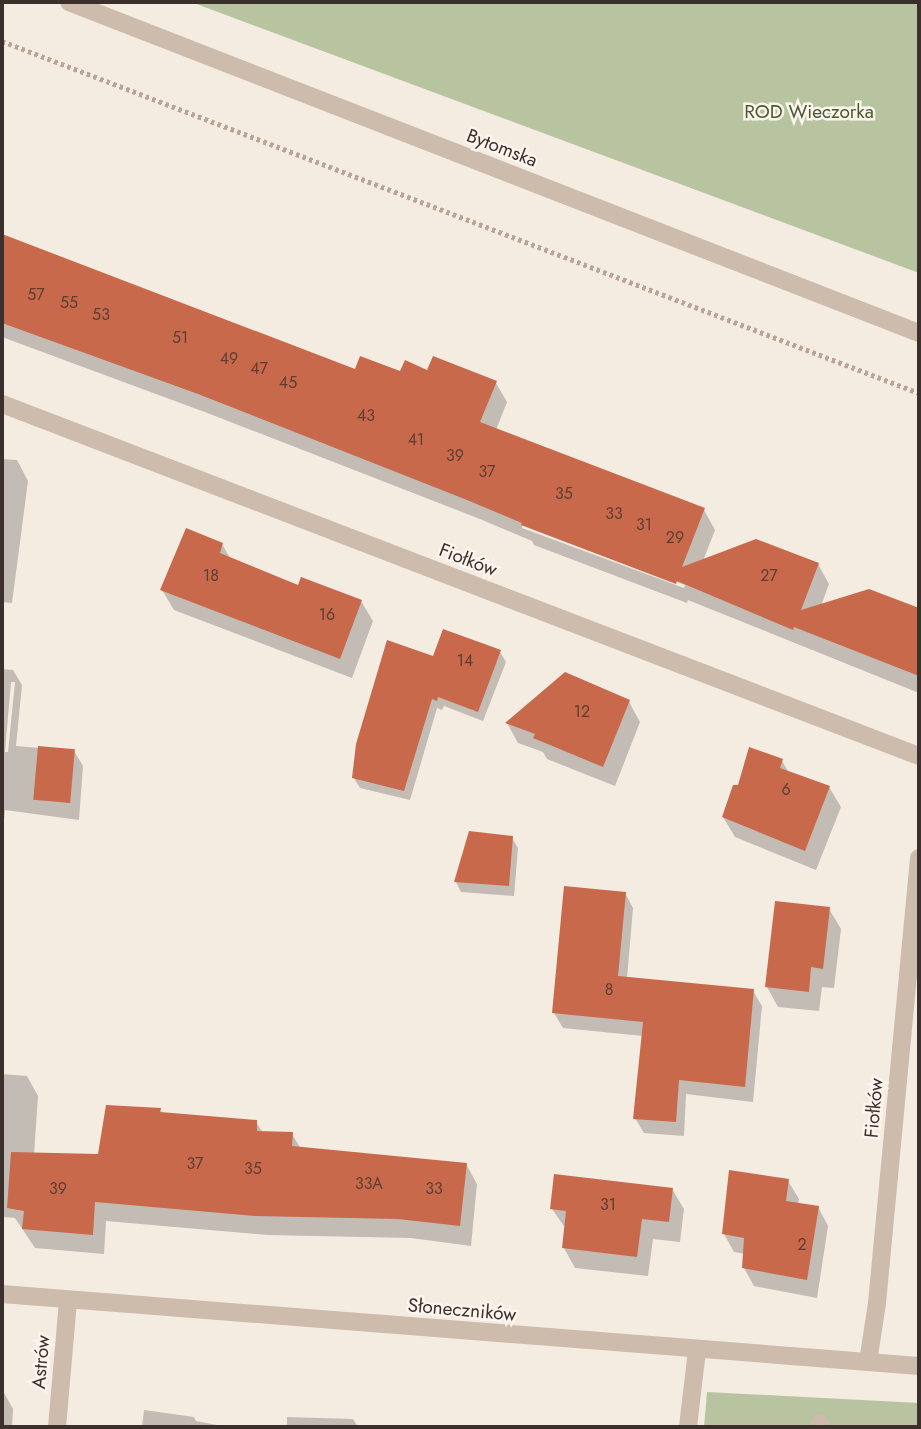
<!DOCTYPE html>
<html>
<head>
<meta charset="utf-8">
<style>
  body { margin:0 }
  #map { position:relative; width:921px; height:1429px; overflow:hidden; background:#f4ebe1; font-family:Jost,sans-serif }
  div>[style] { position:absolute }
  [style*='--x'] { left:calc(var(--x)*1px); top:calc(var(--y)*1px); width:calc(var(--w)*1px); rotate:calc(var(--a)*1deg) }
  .green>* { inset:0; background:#b8c4a0 }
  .shadow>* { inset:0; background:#0003 }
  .building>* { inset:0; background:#c8694b; transform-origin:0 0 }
  .path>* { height:4.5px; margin-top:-2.25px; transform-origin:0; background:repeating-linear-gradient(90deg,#b9a596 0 3.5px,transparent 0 7px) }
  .service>* { height:18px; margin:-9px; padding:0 9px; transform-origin:9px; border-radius:9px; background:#cdbbac }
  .minor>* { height:18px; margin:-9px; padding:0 9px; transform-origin:9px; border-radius:9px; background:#cdbbac }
  .tertiary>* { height:18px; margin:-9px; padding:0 9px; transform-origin:9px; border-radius:9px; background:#cdbbac }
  span { translate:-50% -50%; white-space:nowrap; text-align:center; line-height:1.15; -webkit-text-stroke:5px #fbf5ee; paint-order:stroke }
  .number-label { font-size:16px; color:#5e3e33 }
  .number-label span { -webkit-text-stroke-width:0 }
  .park-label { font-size:19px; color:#4a5a2e }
  .street-label { font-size:19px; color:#3b302b }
  .frame { position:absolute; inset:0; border:4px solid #3b302b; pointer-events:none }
</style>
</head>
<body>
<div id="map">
  <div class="green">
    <div style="clip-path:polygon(191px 2px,919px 2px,919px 273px)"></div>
    <div style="clip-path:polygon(707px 1392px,919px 1403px,919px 1427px,704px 1427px)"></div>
  </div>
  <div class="shadow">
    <div style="clip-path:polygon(evenodd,2px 235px,356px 372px,428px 372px,496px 383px,507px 402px,496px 430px,704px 510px,715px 530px,703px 561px,818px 564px,829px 584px,821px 606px,869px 591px,919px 610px,919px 693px,688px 600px,687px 603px,534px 545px,532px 541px,480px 519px,210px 414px,2px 337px,2px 235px,522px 524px,685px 585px,684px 588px,522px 528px,522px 524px)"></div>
    <div style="clip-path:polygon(2px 459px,17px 460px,28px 481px,12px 603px,2px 602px)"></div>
    <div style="clip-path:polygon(222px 544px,230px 558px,299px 587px,361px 601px,373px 621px,352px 678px,174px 610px,162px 590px)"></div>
    <div style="clip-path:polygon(500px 652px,506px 662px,483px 721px,444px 706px,442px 710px,437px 708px,410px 800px,360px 788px,354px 778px,434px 658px)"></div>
    <div style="clip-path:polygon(evenodd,2px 669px,13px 670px,22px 685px,16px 746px,74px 751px,83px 766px,79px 820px,5px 810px,2px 839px,2px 669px,11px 682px,15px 682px,8px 752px,5px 752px,11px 682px)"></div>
    <div style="clip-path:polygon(629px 702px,640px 722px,615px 786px,547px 759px,543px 752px,518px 743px,507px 723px)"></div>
    <div style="clip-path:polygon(782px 761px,789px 773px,829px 787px,841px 807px,816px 870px,735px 837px,723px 817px)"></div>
    <div style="clip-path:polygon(512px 838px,518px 848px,514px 896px,461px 892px,456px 882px)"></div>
    <div style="clip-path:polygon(625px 893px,633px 908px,627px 978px,753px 991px,762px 1006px,753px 1102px,686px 1094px,684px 1136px,644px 1133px,635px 1118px,643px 1036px,563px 1028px,554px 1013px)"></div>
    <div style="clip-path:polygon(829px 909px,841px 929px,834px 988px,822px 987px,819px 1011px,778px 1007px,767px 987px)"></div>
    <div style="clip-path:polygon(2px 1074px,27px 1076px,38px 1096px,34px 1155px,99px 1156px,160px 1109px,163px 1114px,256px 1122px,263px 1133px,292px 1134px,301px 1149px,466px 1164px,477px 1184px,471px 1246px,411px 1238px,267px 1235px,106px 1221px,104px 1254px,35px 1248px,15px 1218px,2px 1217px)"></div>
    <div style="clip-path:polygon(788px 1181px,799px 1199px,798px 1204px,818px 1207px,828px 1226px,817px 1298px,754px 1286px,744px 1268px,745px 1254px,734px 1252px,724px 1234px)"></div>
    <div style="clip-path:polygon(672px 1189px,684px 1209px,680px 1242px,653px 1239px,648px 1276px,575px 1268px,564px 1248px,566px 1229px,552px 1209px)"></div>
    <div style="clip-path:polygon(2px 1389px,13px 1409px,12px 1427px,2px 1427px)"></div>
    <div style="clip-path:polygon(144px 1410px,194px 1417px,196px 1421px,227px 1427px,142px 1427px)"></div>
    <div style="clip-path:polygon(287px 1417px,353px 1419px,358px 1427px,287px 1427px)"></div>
  </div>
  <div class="building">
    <div style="clip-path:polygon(2px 234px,355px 369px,360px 356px,400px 371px,405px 360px,427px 370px,433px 356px,497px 381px,480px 422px,705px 508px,682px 567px,756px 539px,819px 563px,801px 610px,869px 589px,919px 608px,919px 676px,794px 627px,793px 630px,677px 581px,676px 584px,521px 525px,522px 523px,467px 500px,198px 394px,2px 323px)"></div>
    <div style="clip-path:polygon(186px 528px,223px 543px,220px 553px,298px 585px,301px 577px,362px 600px,340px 659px,160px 590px)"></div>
    <div style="clip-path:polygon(443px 629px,501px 650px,478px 712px,438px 697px,437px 701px,432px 699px,404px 791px,352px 778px,356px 744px,387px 640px,433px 656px)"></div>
    <div style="clip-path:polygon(565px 672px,630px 700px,603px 767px,533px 738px,535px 734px,505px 723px)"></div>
    <div style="left:38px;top:746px;width:37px;height:54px;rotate:5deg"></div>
    <div style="clip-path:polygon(749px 747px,783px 759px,780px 768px,830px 786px,805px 851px,722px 817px,733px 785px,738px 785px)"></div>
    <div style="clip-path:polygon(469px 831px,513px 836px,509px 886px,454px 882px)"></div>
    <div style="clip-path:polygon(564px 886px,626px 892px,618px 976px,754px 989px,745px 1087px,679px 1080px,676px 1122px,633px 1119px,643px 1022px,552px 1013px)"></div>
    <div style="clip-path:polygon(775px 901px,830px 907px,823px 969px,811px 967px,809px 992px,765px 987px)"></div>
    <div style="clip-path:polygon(106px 1105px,161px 1108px,160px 1112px,257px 1120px,257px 1131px,293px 1132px,292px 1146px,467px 1163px,460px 1226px,398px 1219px,255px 1216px,95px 1202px,93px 1235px,22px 1229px,24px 1211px,7px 1208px,11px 1152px,98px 1154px)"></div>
    <div style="clip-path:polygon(729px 1170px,789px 1179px,786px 1201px,819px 1206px,807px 1280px,742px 1268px,744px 1238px,722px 1234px)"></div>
    <div style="clip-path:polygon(554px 1174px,673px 1188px,669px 1222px,642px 1219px,637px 1257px,562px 1248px,566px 1211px,550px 1209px)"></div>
  </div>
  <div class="path">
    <div style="--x:2;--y:41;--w:982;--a:21"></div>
  </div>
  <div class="service">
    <div style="--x:819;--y:1427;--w:4;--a:-76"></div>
  </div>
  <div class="minor">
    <div style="--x:2;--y:404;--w:982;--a:21"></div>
    <div style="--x:2;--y:1294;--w:920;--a:4.49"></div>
    <div style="--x:868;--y:1362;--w:60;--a:-81.3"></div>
    <div style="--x:877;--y:1303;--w:447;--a:-84.6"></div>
    <div style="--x:57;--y:1427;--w:127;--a:-85"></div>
    <div style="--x:688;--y:1427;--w:78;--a:-83.3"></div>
  </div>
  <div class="tertiary">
    <div style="--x:69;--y:2;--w:912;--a:21.28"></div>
  </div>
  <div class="number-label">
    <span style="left:36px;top:295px">57</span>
    <span style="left:69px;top:303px">55</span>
    <span style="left:101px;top:315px">53</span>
    <span style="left:180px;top:338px">51</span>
    <span style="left:229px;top:359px">49</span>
    <span style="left:259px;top:369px">47</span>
    <span style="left:288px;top:383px">45</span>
    <span style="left:366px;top:416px">43</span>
    <span style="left:416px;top:440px">41</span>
    <span style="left:455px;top:456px">39</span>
    <span style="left:487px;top:472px">37</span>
    <span style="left:564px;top:494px">35</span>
    <span style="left:614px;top:514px">33</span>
    <span style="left:644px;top:525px">31</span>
    <span style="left:675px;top:538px">29</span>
    <span style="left:211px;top:576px">18</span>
    <span style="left:769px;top:576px">27</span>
    <span style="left:327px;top:615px">16</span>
    <span style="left:465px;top:661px">14</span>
    <span style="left:582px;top:712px">12</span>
    <span style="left:786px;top:790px">6</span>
    <span style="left:609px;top:990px">8</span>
    <span style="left:195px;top:1164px">37</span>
    <span style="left:253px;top:1169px">35</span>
    <span style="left:369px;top:1184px">33A</span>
    <span style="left:58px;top:1189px">39</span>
    <span style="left:434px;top:1189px">33</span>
    <span style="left:608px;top:1205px">31</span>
    <span style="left:802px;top:1245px">2</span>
  </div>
  <div class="park-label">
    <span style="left:809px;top:112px">ROD Wieczorka</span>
  </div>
  <div class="street-label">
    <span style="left:502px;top:148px;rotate:21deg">Bytomska</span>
    <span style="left:468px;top:560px;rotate:21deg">Fiołków</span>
    <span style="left:874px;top:1108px;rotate:-85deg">Fiołków</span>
    <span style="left:462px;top:1310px;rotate:5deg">Słoneczników</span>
    <span style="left:41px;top:1362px;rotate:-85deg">Astrów</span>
  </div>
  <div class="frame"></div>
</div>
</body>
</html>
